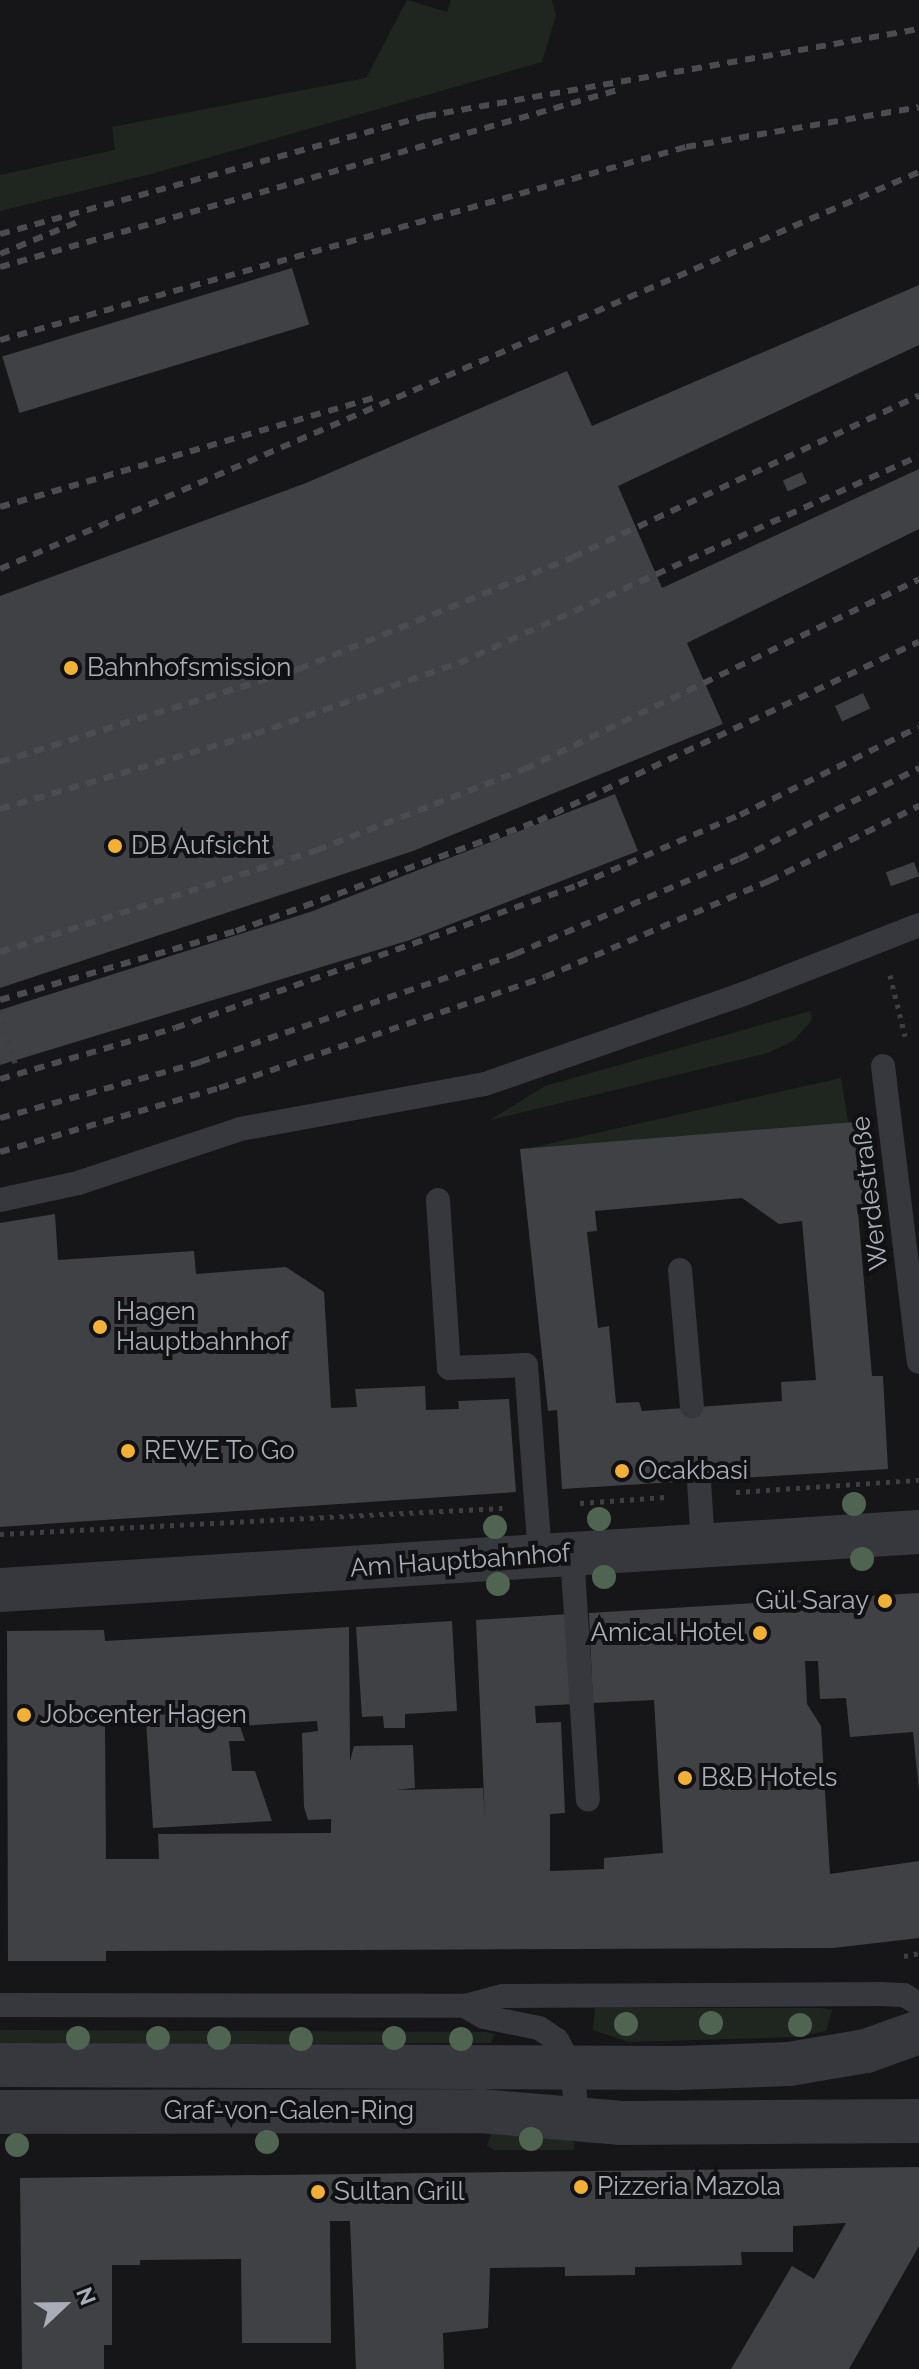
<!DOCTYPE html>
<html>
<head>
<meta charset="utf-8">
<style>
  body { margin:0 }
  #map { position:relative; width:919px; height:2369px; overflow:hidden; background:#161618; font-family:Raleway,sans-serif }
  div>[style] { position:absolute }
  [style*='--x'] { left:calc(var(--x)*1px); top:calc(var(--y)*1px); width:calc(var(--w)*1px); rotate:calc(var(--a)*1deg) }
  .green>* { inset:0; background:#1e261f }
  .building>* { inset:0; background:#404145; transform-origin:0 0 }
  .path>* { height:5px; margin-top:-2.5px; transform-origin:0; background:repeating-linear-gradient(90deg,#3d3f44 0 4px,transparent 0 10px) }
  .service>* { height:24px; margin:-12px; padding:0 12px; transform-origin:12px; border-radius:12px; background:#37383d }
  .minor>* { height:44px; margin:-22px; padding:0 22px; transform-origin:22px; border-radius:22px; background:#37383d }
  .tertiary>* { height:44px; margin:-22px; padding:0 22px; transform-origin:22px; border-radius:22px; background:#37383d }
  .rail>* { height:6px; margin-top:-3px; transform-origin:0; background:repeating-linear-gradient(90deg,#4a4c52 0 10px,transparent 0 18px) }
  .trees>* { width:24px; height:24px; margin:-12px; border-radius:50%; background:#506452 }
  .dots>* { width:22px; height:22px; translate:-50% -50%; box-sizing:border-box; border:4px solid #111113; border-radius:50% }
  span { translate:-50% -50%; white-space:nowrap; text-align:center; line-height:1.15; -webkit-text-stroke:8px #111113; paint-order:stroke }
  .poi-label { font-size:26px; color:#a8adb8 }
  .left { translate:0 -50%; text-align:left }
  .right { translate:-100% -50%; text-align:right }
  .street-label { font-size:26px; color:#a8adb8 }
  .north { position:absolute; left:24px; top:2265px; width:80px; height:80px; -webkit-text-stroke:6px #111113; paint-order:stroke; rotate:68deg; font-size:22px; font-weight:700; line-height:32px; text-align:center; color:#a8adb8 }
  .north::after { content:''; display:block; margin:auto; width:28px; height:36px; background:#a8adb8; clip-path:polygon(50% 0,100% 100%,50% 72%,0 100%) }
</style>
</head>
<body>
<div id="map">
  <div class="green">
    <div style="clip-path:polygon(407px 0,447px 12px,451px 0,552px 0,556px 15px,542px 62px,151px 174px,0 211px,0 175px,115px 150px,112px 127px,366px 78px)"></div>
    <div style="clip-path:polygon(810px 1011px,812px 1020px,793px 1041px,768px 1053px,490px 1120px,545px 1086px)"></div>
    <div style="clip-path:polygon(841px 1078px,849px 1127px,521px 1150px)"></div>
    <div style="clip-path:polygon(595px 2008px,822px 2008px,832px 2010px,826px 2031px,795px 2037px,628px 2042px,593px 2030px)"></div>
    <div style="clip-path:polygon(0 2030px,486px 2032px,495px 2034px,491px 2043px,30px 2045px,0 2043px)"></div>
    <div style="clip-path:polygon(491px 2133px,558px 2135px,574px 2142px,574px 2150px,495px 2150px,487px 2146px)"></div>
  </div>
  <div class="building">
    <div style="left:292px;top:268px;width:59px;height:303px;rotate:73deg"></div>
    <div style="clip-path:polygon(919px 285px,919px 345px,618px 486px,662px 588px,919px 469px,919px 529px,687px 643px,723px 724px,413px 851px,0 988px,0 596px,306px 483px,567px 371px,592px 426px)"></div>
    <div style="left:802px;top:472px;width:12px;height:21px;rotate:66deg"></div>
    <div style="left:863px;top:693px;width:17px;height:31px;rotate:65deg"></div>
    <div style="clip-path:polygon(615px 794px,638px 851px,410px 940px,0 1065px,0 1010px,310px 912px)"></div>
    <div style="left:914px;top:862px;width:15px;height:30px;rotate:70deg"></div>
    <div style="clip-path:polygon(evenodd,855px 1122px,868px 1211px,858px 1212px,872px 1376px,883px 1376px,888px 1469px,562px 1489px,557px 1410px,548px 1411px,520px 1149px,855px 1122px,742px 1198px,779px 1224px,802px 1221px,816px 1380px,781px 1382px,782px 1401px,642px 1411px,639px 1402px,616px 1403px,609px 1326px,598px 1328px,587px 1232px,597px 1231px,595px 1211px,742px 1198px)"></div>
    <div style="clip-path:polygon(55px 1214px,58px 1260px,194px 1251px,196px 1274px,286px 1267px,324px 1292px,331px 1408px,357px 1407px,355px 1389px,425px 1386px,426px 1410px,459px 1409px,458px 1401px,509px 1399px,516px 1492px,0 1527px,0 1223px)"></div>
    <div style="clip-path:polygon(evenodd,919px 1593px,919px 1790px,913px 1732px,850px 1737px,846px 1698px,820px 1699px,818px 1661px,805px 1661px,807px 1704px,821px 1726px,830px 1874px,919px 1861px,919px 1938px,833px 1948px,106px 1951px,106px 1961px,8px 1961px,7px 1631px,104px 1630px,105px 1641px,349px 1627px,350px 1761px,354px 1746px,413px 1745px,415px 1788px,396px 1790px,483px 1788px,485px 1818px,476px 1620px,569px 1614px,575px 1704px,535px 1706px,536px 1723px,561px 1722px,565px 1813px,550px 1814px,550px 1871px,604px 1869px,604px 1858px,663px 1853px,654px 1700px,593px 1703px,589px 1613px,919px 1593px,146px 1721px,153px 1828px,272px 1821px,255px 1771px,232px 1771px,229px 1741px,245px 1741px,240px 1726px,317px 1721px,318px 1731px,302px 1733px,304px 1807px,308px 1820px,331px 1819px,331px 1833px,158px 1834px,159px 1859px,106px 1859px,105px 1723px,146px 1721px)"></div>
    <div style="clip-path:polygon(452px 1621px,457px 1711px,405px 1714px,405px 1728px,384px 1728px,383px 1716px,362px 1717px,356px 1627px)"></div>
    <div style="clip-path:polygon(919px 2167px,919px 2246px,849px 2369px,731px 2369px,792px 2266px,814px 2279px,846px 2223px,793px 2226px,793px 2252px,741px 2252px,742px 2265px,635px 2267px,635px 2275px,565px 2276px,565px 2267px,490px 2268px,488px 2328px,443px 2333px,444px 2369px,356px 2369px,350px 2221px,330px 2221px,331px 2343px,242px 2343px,241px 2259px,140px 2260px,140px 2265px,112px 2265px,112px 2345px,104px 2345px,104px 2369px,22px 2369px,20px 2178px)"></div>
  </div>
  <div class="path">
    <div style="--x:890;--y:975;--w:63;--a:76.2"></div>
    <div style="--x:0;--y:1011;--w:54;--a:73.9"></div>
    <div style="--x:736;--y:1492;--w:183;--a:-3.8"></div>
    <div style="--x:580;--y:1503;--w:86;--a:-4"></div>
    <div style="--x:0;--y:1534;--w:503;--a:-2.96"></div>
    <div style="--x:904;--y:1956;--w:15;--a:-11"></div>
  </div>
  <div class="service">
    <div style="--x:883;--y:1066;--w:298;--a:83.1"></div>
    <div style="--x:0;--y:1200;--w:80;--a:-12.3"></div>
    <div style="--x:78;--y:1183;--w:171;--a:-18.4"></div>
    <div style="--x:240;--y:1129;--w:249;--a:-10.4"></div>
    <div style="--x:485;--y:1084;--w:268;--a:-19.2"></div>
    <div style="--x:738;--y:996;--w:194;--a:-21.4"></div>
    <div style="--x:438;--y:1200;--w:168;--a:86.3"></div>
    <div style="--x:449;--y:1368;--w:77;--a:-2.2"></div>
    <div style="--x:526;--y:1365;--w:193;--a:85.8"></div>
    <div style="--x:680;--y:1270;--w:137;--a:85"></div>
    <div style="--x:699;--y:1481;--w:63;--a:86.4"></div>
    <div style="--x:572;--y:1554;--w:246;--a:86.3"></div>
    <div style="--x:0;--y:2005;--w:465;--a:0.1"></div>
    <div style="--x:465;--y:2006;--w:39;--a:-15"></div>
    <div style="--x:503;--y:1996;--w:379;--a:-0.3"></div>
    <div style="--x:882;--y:1994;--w:22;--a:3"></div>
    <div style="--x:904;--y:1995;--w:17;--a:31"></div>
    <div style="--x:465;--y:2006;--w:22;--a:30"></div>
    <div style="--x:484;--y:2017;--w:56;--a:11.3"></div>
    <div style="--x:539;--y:2028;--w:22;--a:34"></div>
    <div style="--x:557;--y:2040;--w:30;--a:62"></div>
    <div style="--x:571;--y:2066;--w:52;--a:82.3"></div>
  </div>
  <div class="minor">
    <div style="--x:0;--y:1590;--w:921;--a:-3.61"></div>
  </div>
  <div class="tertiary">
    <div style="--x:0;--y:2065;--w:680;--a:0.25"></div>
    <div style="--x:680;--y:2068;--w:109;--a:-2.1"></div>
    <div style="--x:789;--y:2064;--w:78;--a:-9.6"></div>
    <div style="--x:866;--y:2051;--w:56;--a:-19.7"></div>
    <div style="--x:0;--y:2112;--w:481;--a:-0.1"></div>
    <div style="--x:481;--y:2111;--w:141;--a:4.9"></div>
    <div style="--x:621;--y:2123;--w:298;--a:-0.4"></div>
  </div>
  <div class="rail">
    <div style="--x:0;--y:234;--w:442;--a:-15.5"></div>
    <div style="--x:426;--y:116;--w:501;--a:-10.01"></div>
    <div style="--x:0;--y:254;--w:89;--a:-22.5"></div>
    <div style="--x:0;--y:267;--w:643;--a:-15.98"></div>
    <div style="--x:0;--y:340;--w:713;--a:-15.71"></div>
    <div style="--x:686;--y:147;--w:236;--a:-9.7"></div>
    <div style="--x:0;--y:507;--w:391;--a:-16.3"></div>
    <div style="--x:0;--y:569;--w:1001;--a:-23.36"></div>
    <div style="--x:0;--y:762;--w:313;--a:-17.3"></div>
    <div style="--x:299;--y:669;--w:296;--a:-22.2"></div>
    <div style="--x:573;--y:557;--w:382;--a:-25"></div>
    <div style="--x:0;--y:809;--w:266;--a:-16.4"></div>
    <div style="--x:255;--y:734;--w:216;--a:-19.2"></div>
    <div style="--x:459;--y:663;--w:504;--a:-24.23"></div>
    <div style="--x:0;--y:952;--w:333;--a:-17.8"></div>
    <div style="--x:317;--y:850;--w:223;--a:-21.3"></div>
    <div style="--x:525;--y:769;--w:437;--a:-25.7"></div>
    <div style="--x:0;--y:1000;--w:246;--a:-16.3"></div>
    <div style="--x:236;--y:931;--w:321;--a:-20"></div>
    <div style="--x:538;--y:821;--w:421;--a:-25.2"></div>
    <div style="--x:0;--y:1079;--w:182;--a:-16.2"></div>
    <div style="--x:175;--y:1028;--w:428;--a:-19.5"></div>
    <div style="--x:578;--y:885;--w:176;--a:-23.4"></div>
    <div style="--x:740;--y:815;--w:199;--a:-26.2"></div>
    <div style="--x:0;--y:1118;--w:208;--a:-15.6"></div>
    <div style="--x:200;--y:1062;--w:333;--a:-18.9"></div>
    <div style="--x:515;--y:954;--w:243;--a:-23"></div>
    <div style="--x:739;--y:859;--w:202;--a:-26.8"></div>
    <div style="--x:0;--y:1152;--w:228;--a:-16.3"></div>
    <div style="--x:219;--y:1088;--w:344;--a:-18.8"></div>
    <div style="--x:545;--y:977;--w:244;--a:-23.2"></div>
    <div style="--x:769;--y:881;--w:168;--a:-26.6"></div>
  </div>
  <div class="trees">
    <div style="left:854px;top:1504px"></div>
    <div style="left:599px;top:1519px"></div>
    <div style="left:495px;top:1527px"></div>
    <div style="left:862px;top:1559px"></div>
    <div style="left:604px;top:1577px"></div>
    <div style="left:498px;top:1584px"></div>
    <div style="left:711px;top:2023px"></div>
    <div style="left:626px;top:2024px"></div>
    <div style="left:800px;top:2025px"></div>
    <div style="left:78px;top:2038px"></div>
    <div style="left:158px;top:2038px"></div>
    <div style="left:219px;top:2038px"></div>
    <div style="left:394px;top:2038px"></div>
    <div style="left:301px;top:2039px"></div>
    <div style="left:461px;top:2039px"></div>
    <div style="left:531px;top:2139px"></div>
    <div style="left:267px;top:2142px"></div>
    <div style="left:17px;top:2145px"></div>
  </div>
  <div class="dots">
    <div style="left:71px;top:668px;background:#f2b134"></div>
    <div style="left:115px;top:846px;background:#f2b134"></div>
    <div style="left:100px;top:1327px;background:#f2b134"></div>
    <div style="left:128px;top:1451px;background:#f2b134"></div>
    <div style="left:622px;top:1471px;background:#f2b134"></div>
    <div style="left:885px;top:1601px;background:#f2b134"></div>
    <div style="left:760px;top:1633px;background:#f2b134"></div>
    <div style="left:24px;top:1715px;background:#f2b134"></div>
    <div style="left:685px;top:1778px;background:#f2b134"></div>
    <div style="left:581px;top:2187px;background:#f2b134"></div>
    <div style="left:318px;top:2192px;background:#f2b134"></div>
  </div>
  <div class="poi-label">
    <span class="left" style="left:87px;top:668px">Bahnhofsmission</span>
    <span class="left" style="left:131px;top:846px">DB Aufsicht</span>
    <span class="left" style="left:116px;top:1327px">Hagen<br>Hauptbahnhof</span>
    <span class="left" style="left:144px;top:1451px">REWE To Go</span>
    <span class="left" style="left:638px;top:1471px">Ocakbasi</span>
    <span class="right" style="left:869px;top:1601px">Gül Saray</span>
    <span class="right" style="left:744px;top:1633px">Amical Hotel</span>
    <span class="left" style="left:40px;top:1715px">Jobcenter Hagen</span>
    <span class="left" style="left:701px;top:1778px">B&amp;B Hotels</span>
    <span class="left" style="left:597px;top:2187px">Pizzeria Mazola</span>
    <span class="left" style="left:334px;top:2192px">Sultan Grill</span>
  </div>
  <div class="street-label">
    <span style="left:870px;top:1193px;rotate:-97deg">Werdestraße</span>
    <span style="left:460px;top:1561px;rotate:-4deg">Am Hauptbahnhof</span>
    <span style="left:289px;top:2111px">Graf-von-Galen-Ring</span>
  </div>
  <div class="north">N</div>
</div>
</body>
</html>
